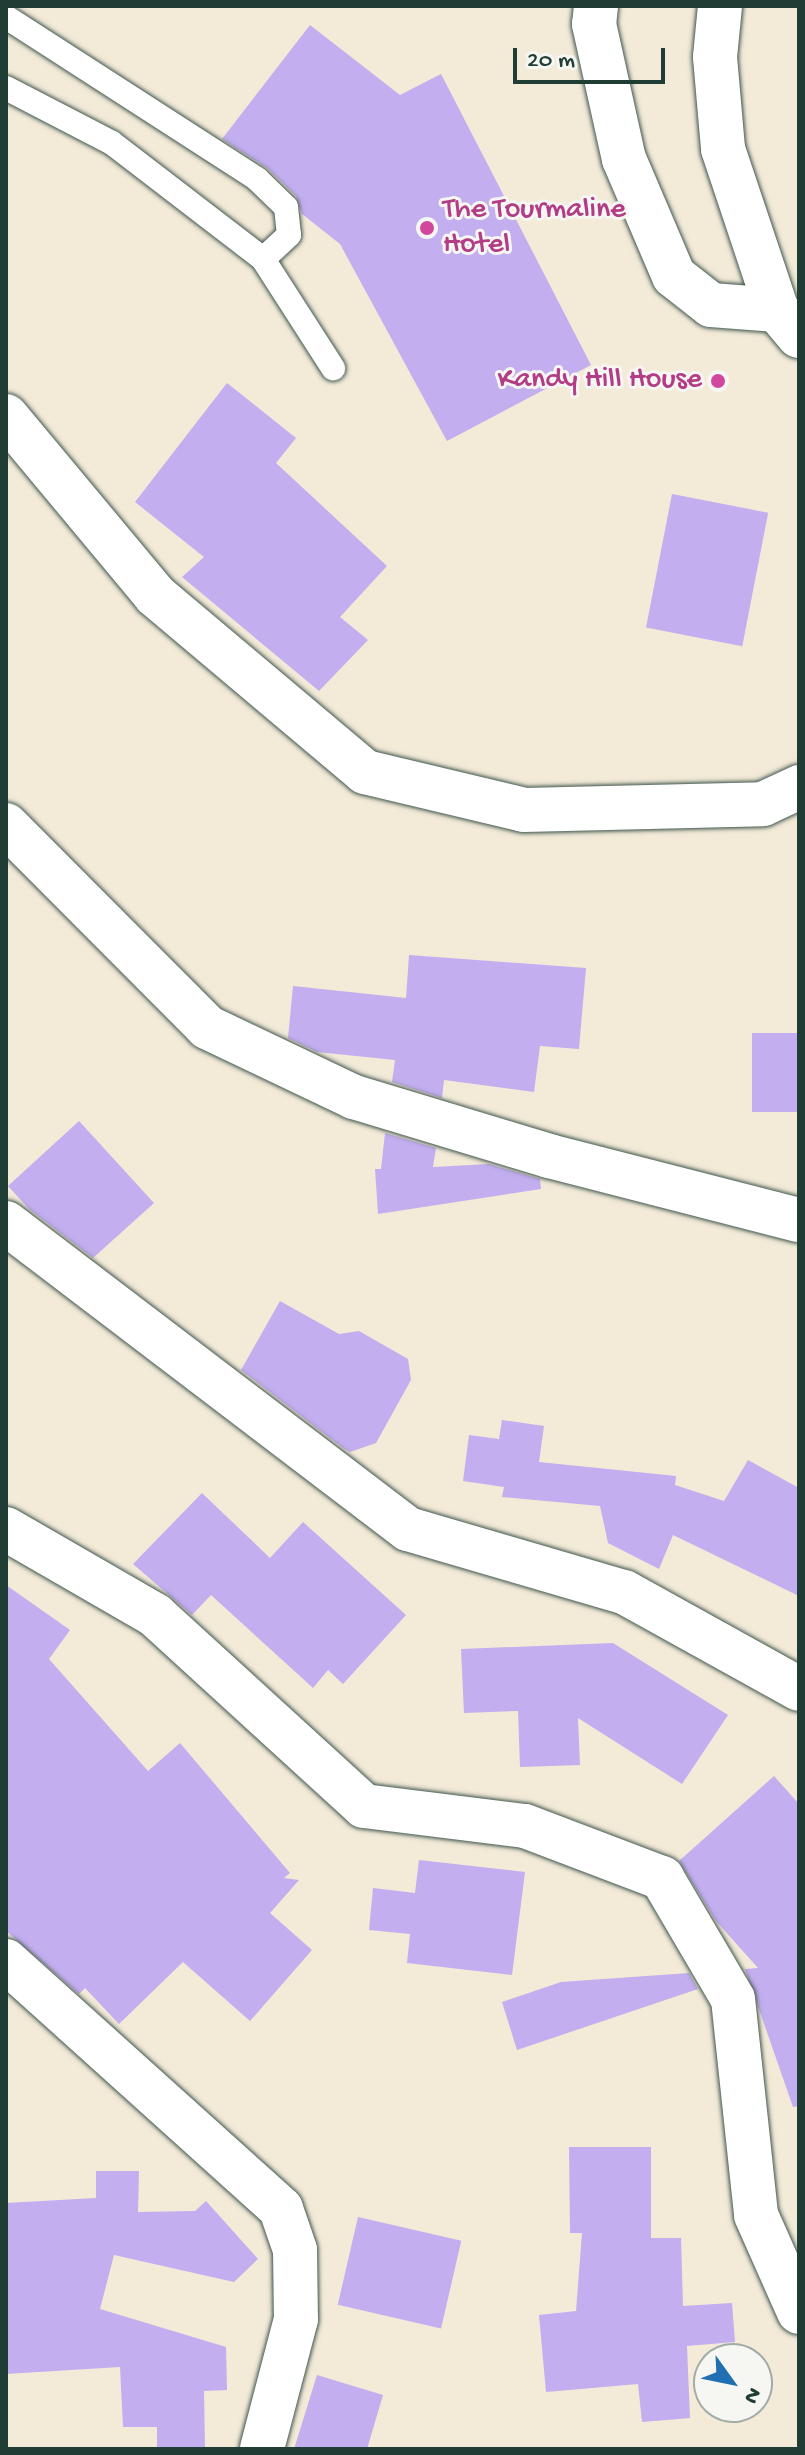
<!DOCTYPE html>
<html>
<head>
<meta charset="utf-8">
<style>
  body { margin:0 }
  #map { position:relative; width:805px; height:2455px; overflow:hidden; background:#f3ead8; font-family:"Gochi Hand",sans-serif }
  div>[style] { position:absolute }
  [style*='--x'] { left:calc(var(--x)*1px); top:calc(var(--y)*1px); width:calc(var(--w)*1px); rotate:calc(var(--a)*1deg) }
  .building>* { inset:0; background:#c3aeef; transform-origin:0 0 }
  .roads { filter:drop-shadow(0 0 2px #3f574d) drop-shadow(0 0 2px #3f574d) }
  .service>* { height:24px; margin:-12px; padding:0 12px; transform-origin:12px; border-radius:12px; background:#fff }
  .minor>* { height:44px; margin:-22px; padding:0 22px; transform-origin:22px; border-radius:22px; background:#fff }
  .dots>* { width:22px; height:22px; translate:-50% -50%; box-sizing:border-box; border:4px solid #f6f6f2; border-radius:50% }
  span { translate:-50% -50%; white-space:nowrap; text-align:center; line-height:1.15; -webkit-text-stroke:6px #f6f6f2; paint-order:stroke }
  .hotel-label { font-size:30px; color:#b23c85 }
  .left { translate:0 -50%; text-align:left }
  .right { translate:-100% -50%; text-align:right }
  .frame { position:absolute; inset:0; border:8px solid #1f3d34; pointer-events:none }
  .north { position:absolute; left:693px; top:2343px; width:80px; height:80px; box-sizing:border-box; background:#f6f6f2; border:2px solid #a0aca6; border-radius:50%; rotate:123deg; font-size:22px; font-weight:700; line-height:32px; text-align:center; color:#1f3d34 }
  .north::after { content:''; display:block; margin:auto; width:28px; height:36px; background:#1f6fb2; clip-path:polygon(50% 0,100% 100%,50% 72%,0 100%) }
  .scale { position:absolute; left:513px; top:48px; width:152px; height:36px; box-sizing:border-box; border:4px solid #1f3d34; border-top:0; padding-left:10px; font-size:24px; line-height:28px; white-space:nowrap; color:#1f3d34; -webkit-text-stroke:6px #f6f6f2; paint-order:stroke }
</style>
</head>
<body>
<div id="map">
  <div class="building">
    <div style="clip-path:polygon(310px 25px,400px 95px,441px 74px,591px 365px,447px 441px,340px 244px,302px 214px,296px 196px,267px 168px,222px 139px)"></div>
    <div style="clip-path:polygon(227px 383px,296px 438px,276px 463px,387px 566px,340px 617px,368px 640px,319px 691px,182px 577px,204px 557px,135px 502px)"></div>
    <div style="left:672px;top:494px;width:98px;height:136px;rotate:11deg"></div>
    <div style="clip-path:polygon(409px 955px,586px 968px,579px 1049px,540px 1046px,534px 1092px,444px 1080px,442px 1098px,392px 1082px,395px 1060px,317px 1052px,288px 1038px,293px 986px,406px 998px)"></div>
    <div style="left:752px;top:1033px;width:47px;height:79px"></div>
    <div style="clip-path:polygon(79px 1121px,154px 1203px,93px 1258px,29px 1209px,8px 1186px)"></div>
    <div style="clip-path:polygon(385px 1133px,436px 1148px,433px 1167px,489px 1164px,540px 1179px,541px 1189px,378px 1214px,375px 1169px,381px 1169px)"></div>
    <div style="clip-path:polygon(280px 1301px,339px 1334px,359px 1331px,408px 1359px,411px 1380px,376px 1443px,350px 1452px,343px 1448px,241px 1370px)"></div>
    <div style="clip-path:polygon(502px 1420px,544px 1426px,539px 1462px,676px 1476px,675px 1485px,724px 1501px,748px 1460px,799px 1488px,799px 1596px,673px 1535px,659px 1569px,608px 1543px,600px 1506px,502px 1497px,504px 1487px,463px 1481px,469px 1435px,499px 1439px)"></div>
    <div style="clip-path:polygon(202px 1493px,270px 1558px,303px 1522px,406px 1615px,343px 1684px,328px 1670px,313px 1688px,211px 1595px,192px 1615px,133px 1564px)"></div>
    <div style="clip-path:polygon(6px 1585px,70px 1630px,49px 1659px,148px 1771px,180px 1743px,290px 1873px,284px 1878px,299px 1880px,270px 1913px,312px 1950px,250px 2021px,183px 1962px,119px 2024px,85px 1988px,79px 1994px,6px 1931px)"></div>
    <div style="clip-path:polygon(613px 1643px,728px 1715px,682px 1784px,578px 1718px,580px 1765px,520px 1767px,518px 1711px,464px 1713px,461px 1649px)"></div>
    <div style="clip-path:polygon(774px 1776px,799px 1804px,799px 2106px,793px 2107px,745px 1969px,758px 1968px,716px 1921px,679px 1861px)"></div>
    <div style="clip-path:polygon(419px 1860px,525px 1872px,512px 1975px,407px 1963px,410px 1934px,369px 1930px,373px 1888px,415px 1893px)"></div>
    <div style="clip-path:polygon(689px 1973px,698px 1989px,517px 2050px,502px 2002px,561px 1982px)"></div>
    <div style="clip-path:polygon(569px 2147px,651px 2147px,651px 2238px,681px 2238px,683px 2306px,732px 2303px,735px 2342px,687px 2346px,690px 2418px,642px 2422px,638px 2384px,546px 2392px,539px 2315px,576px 2311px,582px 2233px,570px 2233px)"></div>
    <div style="clip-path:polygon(96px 2171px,139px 2171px,138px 2212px,195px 2211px,206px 2201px,258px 2259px,234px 2282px,114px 2255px,100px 2309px,226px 2347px,227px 2390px,204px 2391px,205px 2449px,157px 2449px,157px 2427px,123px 2427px,120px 2367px,6px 2374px,6px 2203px,96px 2198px)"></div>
    <div style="left:358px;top:2217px;width:106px;height:90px;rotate:13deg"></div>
    <div style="clip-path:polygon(317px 2375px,383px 2395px,367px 2449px,294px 2449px)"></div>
  </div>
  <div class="roads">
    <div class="service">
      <div style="--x:6;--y:17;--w:299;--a:32.8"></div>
      <div style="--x:257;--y:179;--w:40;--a:44"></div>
      <div style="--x:286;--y:207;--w:28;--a:84"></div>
      <div style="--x:289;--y:235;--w:35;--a:137"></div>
      <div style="--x:6;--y:88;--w:119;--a:27.4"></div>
      <div style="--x:112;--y:143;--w:190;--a:37.5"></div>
      <div style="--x:263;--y:259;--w:130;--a:57.3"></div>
    </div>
    <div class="minor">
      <div style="--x:596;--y:6;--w:18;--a:96"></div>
      <div style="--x:594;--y:24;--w:138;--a:77.5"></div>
      <div style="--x:624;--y:159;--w:127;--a:66.9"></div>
      <div style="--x:674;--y:276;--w:47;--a:38.1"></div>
      <div style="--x:711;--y:305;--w:66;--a:4.3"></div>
      <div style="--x:720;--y:6;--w:51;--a:95.6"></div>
      <div style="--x:715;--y:57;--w:92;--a:85"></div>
      <div style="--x:723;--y:149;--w:170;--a:71.5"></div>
      <div style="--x:777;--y:310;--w:34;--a:50"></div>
      <div style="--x:6;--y:416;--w:233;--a:50.2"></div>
      <div style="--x:155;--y:595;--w:275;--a:40.1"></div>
      <div style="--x:365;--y:772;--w:163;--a:13.4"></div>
      <div style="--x:524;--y:810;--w:239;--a:-1.4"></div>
      <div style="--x:763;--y:804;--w:40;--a:-25"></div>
      <div style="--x:6;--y:825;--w:285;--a:45.1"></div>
      <div style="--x:207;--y:1027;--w:163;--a:25.5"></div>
      <div style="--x:354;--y:1097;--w:204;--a:16.8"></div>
      <div style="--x:549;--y:1156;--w:258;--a:14.4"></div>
      <div style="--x:6;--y:1223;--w:505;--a:37.28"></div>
      <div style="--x:408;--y:1529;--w:225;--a:16.3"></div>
      <div style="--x:624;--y:1592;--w:200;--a:29"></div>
      <div style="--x:6;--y:1529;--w:172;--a:30"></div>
      <div style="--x:155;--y:1615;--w:283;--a:42.4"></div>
      <div style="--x:364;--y:1806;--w:162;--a:7.1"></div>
      <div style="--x:525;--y:1826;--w:147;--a:20.8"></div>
      <div style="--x:662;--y:1878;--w:140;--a:59.6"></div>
      <div style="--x:733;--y:1999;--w:217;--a:83.9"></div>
      <div style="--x:756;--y:2215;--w:106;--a:66.1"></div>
      <div style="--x:6;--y:1961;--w:370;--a:42"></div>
      <div style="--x:281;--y:2209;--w:43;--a:71.1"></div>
      <div style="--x:295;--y:2250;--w:69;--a:89.2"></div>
      <div style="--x:296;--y:2319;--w:134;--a:104.7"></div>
    </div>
  </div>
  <div class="dots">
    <div style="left:427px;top:228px;background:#d1479c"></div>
    <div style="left:718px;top:381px;background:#d1479c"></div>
  </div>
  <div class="hotel-label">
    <span class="left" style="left:443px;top:228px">The Tourmaline<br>Hotel</span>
    <span class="right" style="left:702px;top:381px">Kandy Hill House</span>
  </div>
  <div class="frame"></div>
  <div class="north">N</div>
  <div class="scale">20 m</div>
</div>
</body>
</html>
